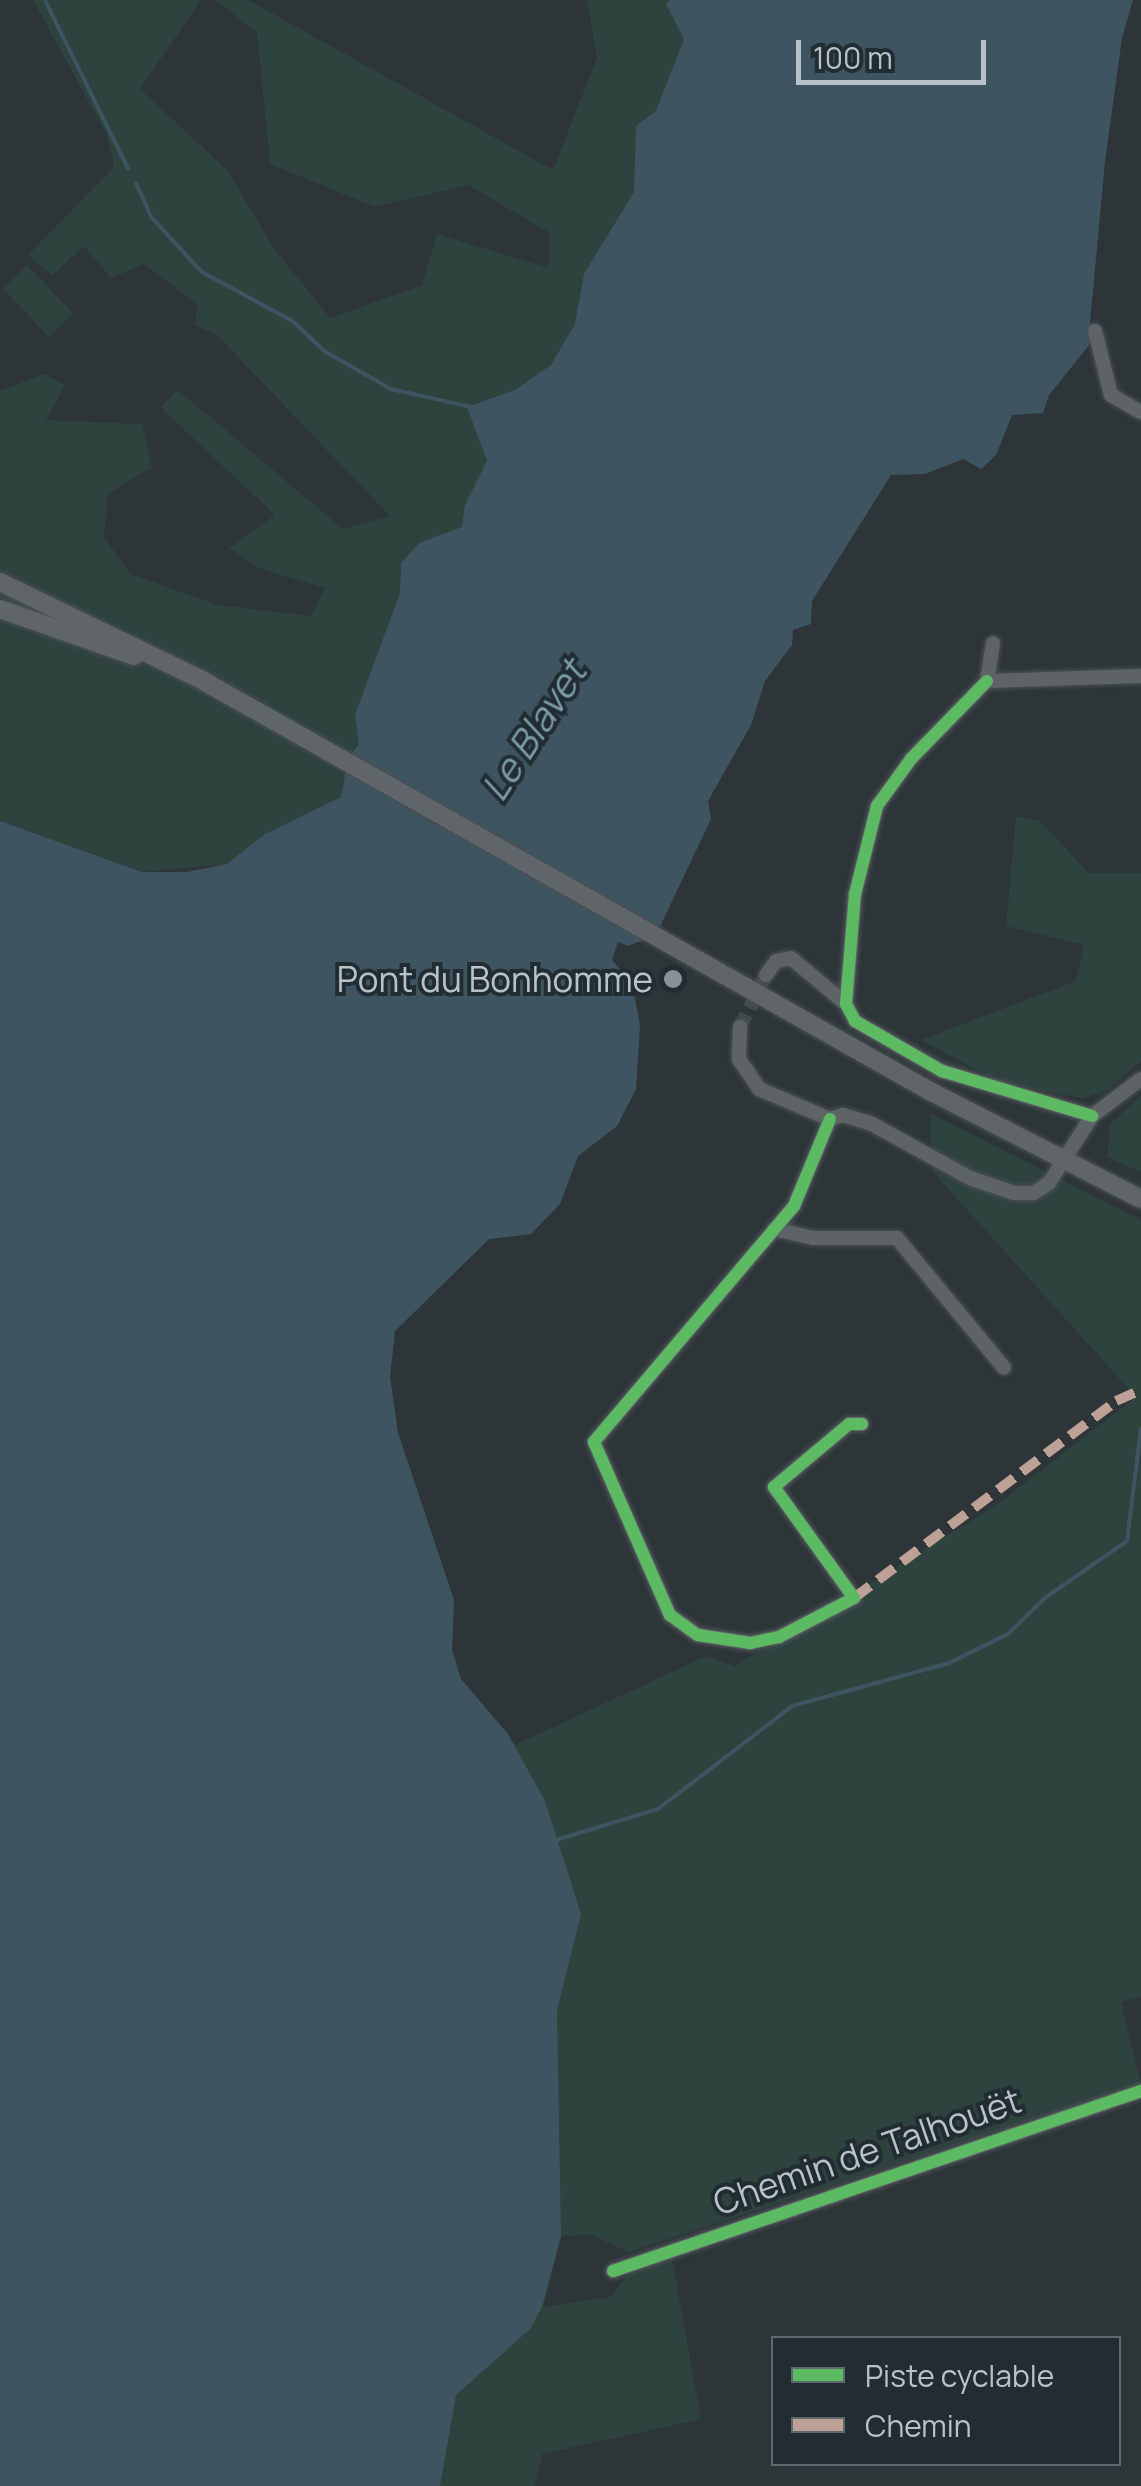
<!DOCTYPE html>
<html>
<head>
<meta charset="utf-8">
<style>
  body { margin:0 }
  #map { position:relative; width:1141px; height:2486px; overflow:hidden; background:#2d3539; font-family:Manrope,sans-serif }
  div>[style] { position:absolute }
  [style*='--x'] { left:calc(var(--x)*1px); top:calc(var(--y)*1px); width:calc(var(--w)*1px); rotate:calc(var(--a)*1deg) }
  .green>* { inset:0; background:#2e423e; transform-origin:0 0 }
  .water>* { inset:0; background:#3e5561 }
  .stream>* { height:4px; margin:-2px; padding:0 2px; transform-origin:2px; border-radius:2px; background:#3e5561 }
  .minor-tunnel>* { height:14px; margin-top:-7px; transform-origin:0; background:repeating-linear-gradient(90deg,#424a4f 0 14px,transparent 0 21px) }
  .roads { filter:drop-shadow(0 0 2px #4b5154) drop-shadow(0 0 2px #4b5154) }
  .minor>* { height:14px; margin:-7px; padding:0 7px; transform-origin:7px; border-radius:7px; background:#5d6367 }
  .major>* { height:18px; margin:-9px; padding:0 9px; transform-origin:9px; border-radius:9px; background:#5f6569 }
  .quiet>* { height:10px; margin-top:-5px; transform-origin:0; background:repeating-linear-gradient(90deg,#bda197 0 20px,transparent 0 30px) }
  .cycleway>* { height:12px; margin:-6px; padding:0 6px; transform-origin:6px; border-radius:6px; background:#5cba63 }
  .dots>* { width:28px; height:28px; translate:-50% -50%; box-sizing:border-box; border:5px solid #212d33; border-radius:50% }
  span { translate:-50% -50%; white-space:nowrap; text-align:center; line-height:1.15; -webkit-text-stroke:8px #212d33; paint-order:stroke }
  .poi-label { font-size:35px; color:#b8c3c9 }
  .right { translate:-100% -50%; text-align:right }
  .street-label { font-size:35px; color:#b8c3c9 }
  .water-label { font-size:38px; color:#7c9aa8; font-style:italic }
  .legend { position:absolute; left:771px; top:2336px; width:350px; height:130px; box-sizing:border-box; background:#212d33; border:2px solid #5d696f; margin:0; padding:12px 18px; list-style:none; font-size:30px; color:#b8c3c9 }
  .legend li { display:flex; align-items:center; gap:20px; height:50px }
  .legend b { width:50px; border:2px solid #5d696f }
  .scale { position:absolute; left:796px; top:40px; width:190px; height:45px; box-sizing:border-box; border:5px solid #b8c3c9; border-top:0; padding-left:12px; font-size:30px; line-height:35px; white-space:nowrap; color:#b8c3c9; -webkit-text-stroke:8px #212d33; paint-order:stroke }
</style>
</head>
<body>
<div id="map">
  <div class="green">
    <div style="clip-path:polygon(33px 0,201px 0,140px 89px,228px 171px,273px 247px,330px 318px,422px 285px,437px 234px,548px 268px,550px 233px,468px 185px,375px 207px,270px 164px,257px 33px,216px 0,248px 0,553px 170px,597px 58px,587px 0,788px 0,345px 774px,341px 797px,265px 834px,227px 864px,142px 872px,0 821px,0 391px,44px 374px,65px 385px,46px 420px,142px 424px,152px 467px,108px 494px,104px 537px,131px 574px,217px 605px,311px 616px,325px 588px,261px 569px,229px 548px,275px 515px,160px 407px,178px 390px,343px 529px,390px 516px,218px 336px,195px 325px,197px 304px,144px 264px,111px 278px,84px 246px,52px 276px,28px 255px,114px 167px,107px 135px)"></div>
    <div style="left:27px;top:265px;width:67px;height:34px;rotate:46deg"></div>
    <div style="clip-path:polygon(1016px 817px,1040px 821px,1089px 873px,1141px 873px,1141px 1061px,1105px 1092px,1082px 1098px,1002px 1083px,921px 1040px,1076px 981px,1084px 945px,1006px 926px)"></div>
    <div style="clip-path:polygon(632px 984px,640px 1025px,636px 1089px,617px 1126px,578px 1156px,560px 1204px,531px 1234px,489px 1239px,395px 1331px,390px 1377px,398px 1433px,454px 1600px,452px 1650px,461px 1679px,515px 1745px,706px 1656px,735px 1666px,995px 1506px,1136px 1397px,932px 1171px,930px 1113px,1141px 1220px,1141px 1997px,1121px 2002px,1141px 2084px,629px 2252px,592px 2235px,561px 2236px,543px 2307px,611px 2297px,629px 2273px,672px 2258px,701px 2419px,542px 2454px,535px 2486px,0 2486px,0 1727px)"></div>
    <div style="clip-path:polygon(1141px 1095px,1141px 1172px,1107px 1157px,1110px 1124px)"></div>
  </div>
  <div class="water">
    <div style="clip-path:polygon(670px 0,1133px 0,1122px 38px,1105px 161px,1090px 323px,1094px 339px,1049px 395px,1043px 413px,1012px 415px,996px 455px,981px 469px,963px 459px,925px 474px,891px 475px,812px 601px,811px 624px,793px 630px,792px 645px,765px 681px,751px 725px,708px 801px,711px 819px,656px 935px,628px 946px,618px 942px,612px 960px,632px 984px,640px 1025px,636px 1089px,617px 1126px,578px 1156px,560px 1204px,531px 1234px,489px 1239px,395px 1331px,390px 1377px,398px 1433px,454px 1600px,452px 1650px,461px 1679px,508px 1734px,545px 1801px,581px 1914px,557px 2011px,561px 2236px,542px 2307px,530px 2329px,456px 2395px,440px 2486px,0 2486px,0 821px,142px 872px,187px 872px,227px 864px,265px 834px,341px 797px,348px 758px,359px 744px,355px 715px,400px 593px,401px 563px,419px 543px,462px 527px,465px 505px,487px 461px,467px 407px,515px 390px,551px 365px,575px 324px,584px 274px,634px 192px,636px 126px,656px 111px,684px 39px,666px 4px)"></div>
  </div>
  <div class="stream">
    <div style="--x:45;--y:0;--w:188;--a:63.8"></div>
    <div style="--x:136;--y:183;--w:37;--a:66"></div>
    <div style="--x:151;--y:217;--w:75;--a:47.2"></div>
    <div style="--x:202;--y:272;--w:105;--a:28.5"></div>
    <div style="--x:294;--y:322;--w:42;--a:44"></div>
    <div style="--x:324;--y:351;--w:77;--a:29.6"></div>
    <div style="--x:391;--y:389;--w:82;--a:12.7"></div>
    <div style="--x:556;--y:1840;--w:107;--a:-16.9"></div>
    <div style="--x:658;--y:1809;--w:169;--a:-37.5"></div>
    <div style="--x:792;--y:1706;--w:163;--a:-15.3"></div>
    <div style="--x:949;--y:1663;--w:66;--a:-26.2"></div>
    <div style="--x:1008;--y:1634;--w:52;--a:-44.2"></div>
    <div style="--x:1045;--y:1598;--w:100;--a:-34.8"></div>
    <div style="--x:1127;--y:1541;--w:113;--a:-82.9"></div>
  </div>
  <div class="minor-tunnel">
    <div style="--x:740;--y:1027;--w:58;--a:-63.4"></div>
  </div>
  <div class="roads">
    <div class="minor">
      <div style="--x:1095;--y:331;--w:66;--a:76"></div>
      <div style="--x:1111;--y:395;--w:34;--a:30"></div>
      <div style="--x:987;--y:681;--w:109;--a:134.3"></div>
      <div style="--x:911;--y:759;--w:58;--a:125.9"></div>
      <div style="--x:877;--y:806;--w:91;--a:104"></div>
      <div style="--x:855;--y:894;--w:110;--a:94.7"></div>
      <div style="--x:846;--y:1004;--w:19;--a:62"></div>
      <div style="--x:855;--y:1021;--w:100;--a:29.9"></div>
      <div style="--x:942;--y:1071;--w:157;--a:16.7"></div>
      <div style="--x:987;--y:681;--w:154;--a:-1.9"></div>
      <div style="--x:987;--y:681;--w:38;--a:-81"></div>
      <div style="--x:766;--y:975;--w:17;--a:-54"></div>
      <div style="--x:776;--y:961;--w:15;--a:-11"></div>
      <div style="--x:791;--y:958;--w:72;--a:39.9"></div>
      <div style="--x:740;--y:1027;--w:32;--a:92"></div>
      <div style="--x:739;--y:1059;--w:36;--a:56"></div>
      <div style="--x:759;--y:1089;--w:77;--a:22.9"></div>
      <div style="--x:830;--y:1119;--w:14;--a:-17"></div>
      <div style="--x:843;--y:1115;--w:30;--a:17"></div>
      <div style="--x:872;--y:1124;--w:112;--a:28.9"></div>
      <div style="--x:970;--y:1178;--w:46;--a:18.8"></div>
      <div style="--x:1014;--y:1193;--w:20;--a:0"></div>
      <div style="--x:1034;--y:1193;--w:18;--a:-34"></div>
      <div style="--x:1049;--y:1183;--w:80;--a:-57.3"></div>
      <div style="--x:1092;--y:1116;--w:61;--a:-37.1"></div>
      <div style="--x:830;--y:1119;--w:94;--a:112.5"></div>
      <div style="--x:794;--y:1206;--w:309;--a:130.3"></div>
      <div style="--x:594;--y:1442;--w:189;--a:66.3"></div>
      <div style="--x:670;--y:1615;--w:34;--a:36"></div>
      <div style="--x:698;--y:1635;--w:53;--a:8.7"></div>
      <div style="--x:750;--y:1643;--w:30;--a:-12"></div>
      <div style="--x:779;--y:1637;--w:85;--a:-27.5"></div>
      <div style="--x:854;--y:1598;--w:137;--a:-125.8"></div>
      <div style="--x:774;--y:1487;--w:98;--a:-40"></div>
      <div style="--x:849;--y:1424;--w:13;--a:0"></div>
      <div style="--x:774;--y:1229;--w:40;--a:13"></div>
      <div style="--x:813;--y:1238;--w:84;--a:0"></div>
      <div style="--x:897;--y:1238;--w:168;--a:50.5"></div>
      <div style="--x:613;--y:2271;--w:558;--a:-18.82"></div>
    </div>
    <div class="major">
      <div style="--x:0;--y:582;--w:222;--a:25.9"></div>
      <div style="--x:200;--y:679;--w:836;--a:29.45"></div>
      <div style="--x:928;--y:1090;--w:239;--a:27.1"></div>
      <div style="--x:0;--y:609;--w:142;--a:19.3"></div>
    </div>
  </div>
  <div class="quiet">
    <div style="--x:854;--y:1598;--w:328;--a:-36.9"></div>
    <div style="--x:1116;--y:1401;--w:27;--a:-24"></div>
  </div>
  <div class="cycleway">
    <div style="--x:987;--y:681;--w:109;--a:134.3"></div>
    <div style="--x:911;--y:759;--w:58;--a:125.9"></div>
    <div style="--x:877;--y:806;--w:91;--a:104"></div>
    <div style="--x:855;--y:894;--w:110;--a:94.7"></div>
    <div style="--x:846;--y:1004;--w:19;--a:62"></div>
    <div style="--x:855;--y:1021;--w:100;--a:29.9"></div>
    <div style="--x:942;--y:1071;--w:157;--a:16.7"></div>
    <div style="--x:830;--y:1119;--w:94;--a:112.5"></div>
    <div style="--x:794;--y:1206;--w:309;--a:130.3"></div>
    <div style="--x:594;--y:1442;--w:189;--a:66.3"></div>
    <div style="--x:670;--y:1615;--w:34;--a:36"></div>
    <div style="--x:698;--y:1635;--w:53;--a:8.7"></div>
    <div style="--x:750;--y:1643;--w:30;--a:-12"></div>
    <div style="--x:779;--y:1637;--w:85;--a:-27.5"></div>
    <div style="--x:854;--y:1598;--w:137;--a:-125.8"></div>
    <div style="--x:774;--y:1487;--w:98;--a:-40"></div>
    <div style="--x:849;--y:1424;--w:13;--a:0"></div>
    <div style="--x:613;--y:2271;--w:558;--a:-18.82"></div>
  </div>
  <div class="dots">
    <div style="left:673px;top:979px;background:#879197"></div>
  </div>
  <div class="poi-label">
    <span class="right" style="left:653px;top:979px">Pont du Bonhomme</span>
  </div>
  <div class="street-label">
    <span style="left:867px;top:2151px;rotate:-19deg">Chemin de Talhouët</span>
  </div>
  <div class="water-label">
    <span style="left:533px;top:730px;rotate:-57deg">Le Blavet</span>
  </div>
  <ul class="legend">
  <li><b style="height:12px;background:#5cba63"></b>Piste cyclable</li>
  <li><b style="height:12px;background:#bda197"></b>Chemin</li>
  </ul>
  <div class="scale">100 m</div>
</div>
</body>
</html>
